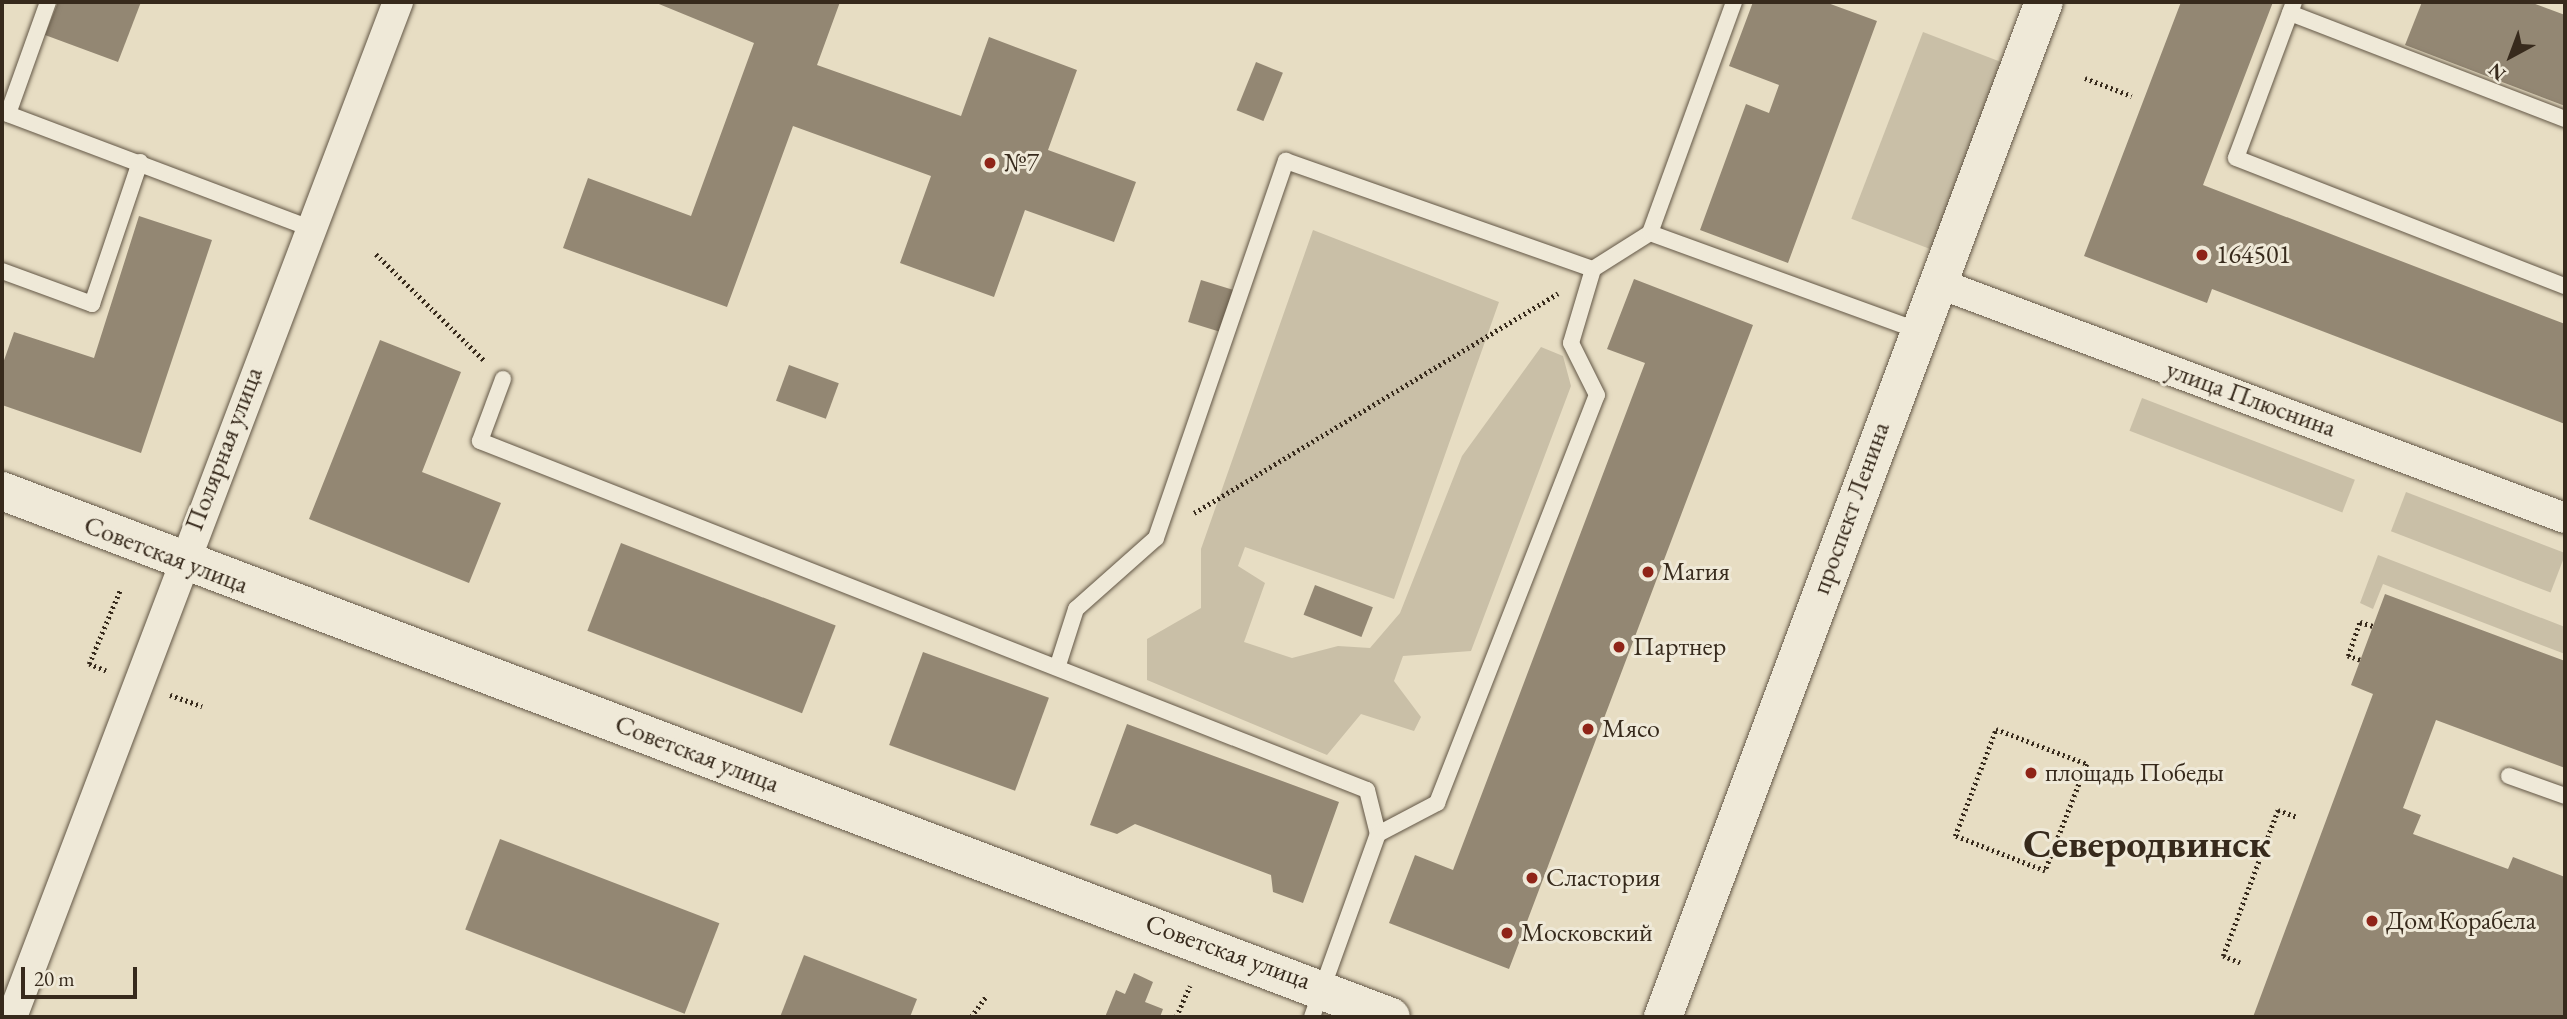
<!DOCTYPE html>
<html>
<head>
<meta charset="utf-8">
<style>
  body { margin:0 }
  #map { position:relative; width:2567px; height:1019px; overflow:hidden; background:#e7ddc3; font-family:"EB Garamond",serif }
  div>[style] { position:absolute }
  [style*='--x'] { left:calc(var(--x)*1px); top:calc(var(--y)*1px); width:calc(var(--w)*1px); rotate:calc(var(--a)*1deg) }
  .green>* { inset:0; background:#c9bfa7; transform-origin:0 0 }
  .building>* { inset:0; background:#938773; transform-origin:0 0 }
  .path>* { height:4.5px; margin-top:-2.25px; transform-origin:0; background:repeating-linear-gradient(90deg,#372a1c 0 2px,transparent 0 5.5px) }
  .roads { filter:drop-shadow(0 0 2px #635746) drop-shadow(0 0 2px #635746) }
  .lane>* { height:16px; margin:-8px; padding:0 8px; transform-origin:8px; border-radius:8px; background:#efe9d8 }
  .street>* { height:30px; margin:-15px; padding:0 15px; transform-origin:15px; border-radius:15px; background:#efe9d8 }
  .secondary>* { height:38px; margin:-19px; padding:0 19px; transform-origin:19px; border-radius:19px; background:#efe9d8 }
  .dots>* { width:19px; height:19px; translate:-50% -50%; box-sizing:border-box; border:4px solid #efe9d8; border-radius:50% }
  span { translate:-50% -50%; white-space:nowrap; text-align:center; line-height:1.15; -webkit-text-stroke:6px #efe9d8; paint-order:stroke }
  .poi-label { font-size:26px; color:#372a1c }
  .left { translate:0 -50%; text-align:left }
  .street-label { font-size:26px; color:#372a1c }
  .town-label { font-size:40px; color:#372a1c; font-weight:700 }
  .frame { position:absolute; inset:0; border:4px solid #372a1c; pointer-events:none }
  .north { position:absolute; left:2476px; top:21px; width:70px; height:70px; -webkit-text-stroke:5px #efe9d8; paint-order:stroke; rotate:221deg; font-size:19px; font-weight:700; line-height:28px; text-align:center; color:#372a1c }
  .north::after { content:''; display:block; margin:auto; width:24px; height:32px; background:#372a1c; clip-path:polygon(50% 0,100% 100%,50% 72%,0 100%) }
  .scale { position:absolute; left:21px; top:967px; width:116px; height:32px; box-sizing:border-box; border:4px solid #372a1c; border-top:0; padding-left:9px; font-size:21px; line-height:24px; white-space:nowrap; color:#372a1c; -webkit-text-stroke:5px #efe9d8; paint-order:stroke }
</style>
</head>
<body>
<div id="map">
  <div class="green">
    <div style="left:1923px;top:32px;width:85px;height:200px;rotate:21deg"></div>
    <div style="clip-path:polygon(1313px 230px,1499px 302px,1394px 599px,1245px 547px,1238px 566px,1265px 583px,1244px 642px,1292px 658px,1338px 646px,1370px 648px,1400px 613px,1462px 456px,1541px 347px,1563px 356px,1571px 386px,1471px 651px,1403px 656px,1394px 681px,1421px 717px,1414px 731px,1361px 714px,1327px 755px,1147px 680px,1147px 639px,1201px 608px,1201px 549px)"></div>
    <div style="left:2142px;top:398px;width:228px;height:35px;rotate:21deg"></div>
    <div style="left:2406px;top:492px;width:171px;height:42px;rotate:21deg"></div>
    <div style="clip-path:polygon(2378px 555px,2565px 627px,2565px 654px,2383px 584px,2373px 609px,2360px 603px)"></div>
  </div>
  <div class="building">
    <div style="clip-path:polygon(58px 2px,141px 2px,118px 62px,45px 35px)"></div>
    <div style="clip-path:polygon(654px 2px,840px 2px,817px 65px,961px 116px,989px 37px,1077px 70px,1048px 150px,1136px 182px,1114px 242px,1025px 210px,994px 297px,900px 263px,931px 176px,793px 126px,727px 307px,563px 248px,588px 178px,691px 216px,754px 43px)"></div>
    <div style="clip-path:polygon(1753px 2px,1825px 2px,1877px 21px,1788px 263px,1700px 230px,1746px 104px,1769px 113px,1779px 85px,1729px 66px)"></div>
    <div style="clip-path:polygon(2181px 2px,2273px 2px,2203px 185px,2565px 324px,2565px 424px,2212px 289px,2207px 303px,2084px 256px)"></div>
    <div style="clip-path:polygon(2422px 2px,2530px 2px,2565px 15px,2565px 106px,2405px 45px)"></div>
    <div style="left:1256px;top:62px;width:29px;height:52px;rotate:22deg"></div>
    <div style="clip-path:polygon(139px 216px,212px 240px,141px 453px,2px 405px,2px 366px,14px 332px,94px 358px)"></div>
    <div style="clip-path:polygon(1634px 279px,1753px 325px,1509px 969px,1389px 923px,1415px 855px,1453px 870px,1645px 363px,1607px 349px)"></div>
    <div style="left:1201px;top:280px;width:34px;height:44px;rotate:17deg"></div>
    <div style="clip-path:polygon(380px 340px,461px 372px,422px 472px,501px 503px,469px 583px,309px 519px)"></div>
    <div style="left:789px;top:365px;width:53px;height:38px;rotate:20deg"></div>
    <div style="left:621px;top:543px;width:230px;height:94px;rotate:21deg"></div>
    <div style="left:1315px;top:585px;width:62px;height:32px;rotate:21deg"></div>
    <div style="clip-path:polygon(2385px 594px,2565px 661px,2565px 768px,2436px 720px,2403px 808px,2421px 815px,2413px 834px,2508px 869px,2513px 857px,2565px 877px,2565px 1017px,2253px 1017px,2373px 694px,2351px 685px)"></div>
    <div style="left:923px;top:652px;width:134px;height:99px;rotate:20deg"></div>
    <div style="clip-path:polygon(1127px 724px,1339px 802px,1303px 903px,1273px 892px,1271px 875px,1135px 824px,1117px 834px,1090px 825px)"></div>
    <div style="left:500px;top:839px;width:235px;height:97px;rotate:21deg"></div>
    <div style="clip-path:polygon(804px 955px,917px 999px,910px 1017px,780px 1017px)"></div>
    <div style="clip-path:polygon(1134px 973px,1153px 982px,1145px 1002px,1163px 1009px,1160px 1017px,1105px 1017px,1116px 990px,1125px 994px)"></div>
  </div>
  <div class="path">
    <div style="--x:2085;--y:78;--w:50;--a:21"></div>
    <div style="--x:376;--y:254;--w:153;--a:44.5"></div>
    <div style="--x:1194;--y:513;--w:425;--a:-31.1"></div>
    <div style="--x:2360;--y:660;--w:13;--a:-162"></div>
    <div style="--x:2348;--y:656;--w:36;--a:-71"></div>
    <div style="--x:2360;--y:622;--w:14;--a:17"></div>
    <div style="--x:106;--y:671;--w:18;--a:-158"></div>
    <div style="--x:89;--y:664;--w:82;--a:-67.2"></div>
    <div style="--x:170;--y:695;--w:34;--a:19"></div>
    <div style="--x:1996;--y:729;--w:97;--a:21"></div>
    <div style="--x:2087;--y:764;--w:115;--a:111.4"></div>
    <div style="--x:2045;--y:871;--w:97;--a:-158.7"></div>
    <div style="--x:1955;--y:836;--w:115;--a:-69"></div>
    <div style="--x:2240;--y:963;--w:18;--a:-158"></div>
    <div style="--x:2223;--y:956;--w:156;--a:-69.4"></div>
    <div style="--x:2278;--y:810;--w:20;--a:20"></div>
    <div style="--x:971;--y:1017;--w:27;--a:-54"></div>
    <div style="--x:1176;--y:1017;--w:34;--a:-66"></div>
  </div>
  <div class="roads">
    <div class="lane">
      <div style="--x:48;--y:2;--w:119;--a:109.7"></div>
      <div style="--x:8;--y:114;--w:323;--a:20.7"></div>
      <div style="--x:2294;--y:2;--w:166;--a:110.4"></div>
      <div style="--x:2236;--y:158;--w:353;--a:21.3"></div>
      <div style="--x:2290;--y:13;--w:295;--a:21.1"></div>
      <div style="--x:1650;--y:233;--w:246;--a:-70"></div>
      <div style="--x:2;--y:271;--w:96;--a:20.1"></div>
      <div style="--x:92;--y:304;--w:150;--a:-71.3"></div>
      <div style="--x:503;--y:379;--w:66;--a:110.4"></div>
      <div style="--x:480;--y:441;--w:953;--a:21.48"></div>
      <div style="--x:1367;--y:790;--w:45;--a:76"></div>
      <div style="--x:1058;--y:665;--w:59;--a:-72.2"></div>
      <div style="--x:1076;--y:609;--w:107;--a:-41.6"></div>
      <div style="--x:1156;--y:538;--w:399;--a:-71"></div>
      <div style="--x:1286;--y:161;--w:325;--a:19.4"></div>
      <div style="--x:1593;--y:269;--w:67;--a:-32.3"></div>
      <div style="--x:1650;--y:233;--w:284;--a:20"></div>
      <div style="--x:2509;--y:776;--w:59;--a:19.7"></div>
      <div style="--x:1312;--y:1017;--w:195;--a:-70.2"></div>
      <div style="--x:1378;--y:834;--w:67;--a:-27.7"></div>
      <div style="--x:1437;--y:803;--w:438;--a:-68.6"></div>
      <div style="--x:1597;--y:395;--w:58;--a:-116.6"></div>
      <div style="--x:1571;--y:343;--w:77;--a:-73.4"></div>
    </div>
    <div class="street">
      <div style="--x:1935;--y:282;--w:673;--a:20.54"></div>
      <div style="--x:12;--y:1017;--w:1086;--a:-69.18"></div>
    </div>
    <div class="secondary">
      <div style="--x:2;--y:491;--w:1485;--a:20.74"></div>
      <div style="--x:1663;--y:1017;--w:1084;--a:-69.43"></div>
    </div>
  </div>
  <div class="dots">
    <div style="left:990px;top:163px;background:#8f2418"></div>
    <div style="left:2202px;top:255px;background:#8f2418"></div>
    <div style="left:1648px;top:572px;background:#8f2418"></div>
    <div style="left:1619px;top:647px;background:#8f2418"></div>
    <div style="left:1588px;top:729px;background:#8f2418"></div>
    <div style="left:2031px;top:773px;background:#8f2418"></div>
    <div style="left:1532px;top:878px;background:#8f2418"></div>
    <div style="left:2372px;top:921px;background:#8f2418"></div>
    <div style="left:1507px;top:933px;background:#8f2418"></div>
  </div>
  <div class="poi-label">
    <span class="left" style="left:1004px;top:163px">№7</span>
    <span class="left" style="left:2216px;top:255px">164501</span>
    <span class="left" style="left:1662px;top:572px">Магия</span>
    <span class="left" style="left:1633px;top:647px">Партнер</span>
    <span class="left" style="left:1602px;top:729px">Мясо</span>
    <span class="left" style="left:2045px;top:773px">площадь Победы</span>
    <span class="left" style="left:1546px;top:878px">Сластория</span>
    <span class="left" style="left:2386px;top:921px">Дом Корабела</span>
    <span class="left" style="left:1521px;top:933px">Московский</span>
  </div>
  <div class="street-label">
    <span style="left:2251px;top:399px;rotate:20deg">улица Плюснина</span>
    <span style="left:224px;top:449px;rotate:-69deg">Полярная улица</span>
    <span style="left:1851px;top:508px;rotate:-70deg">проспект Ленина</span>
    <span style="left:166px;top:555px;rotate:21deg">Советская улица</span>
    <span style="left:697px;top:754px;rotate:21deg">Советская улица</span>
    <span style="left:1228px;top:952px;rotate:20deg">Советская улица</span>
  </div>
  <div class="town-label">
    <span style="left:2147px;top:843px">Северодвинск</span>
  </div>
  <div class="frame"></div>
  <div class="north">N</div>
  <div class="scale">20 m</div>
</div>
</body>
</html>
